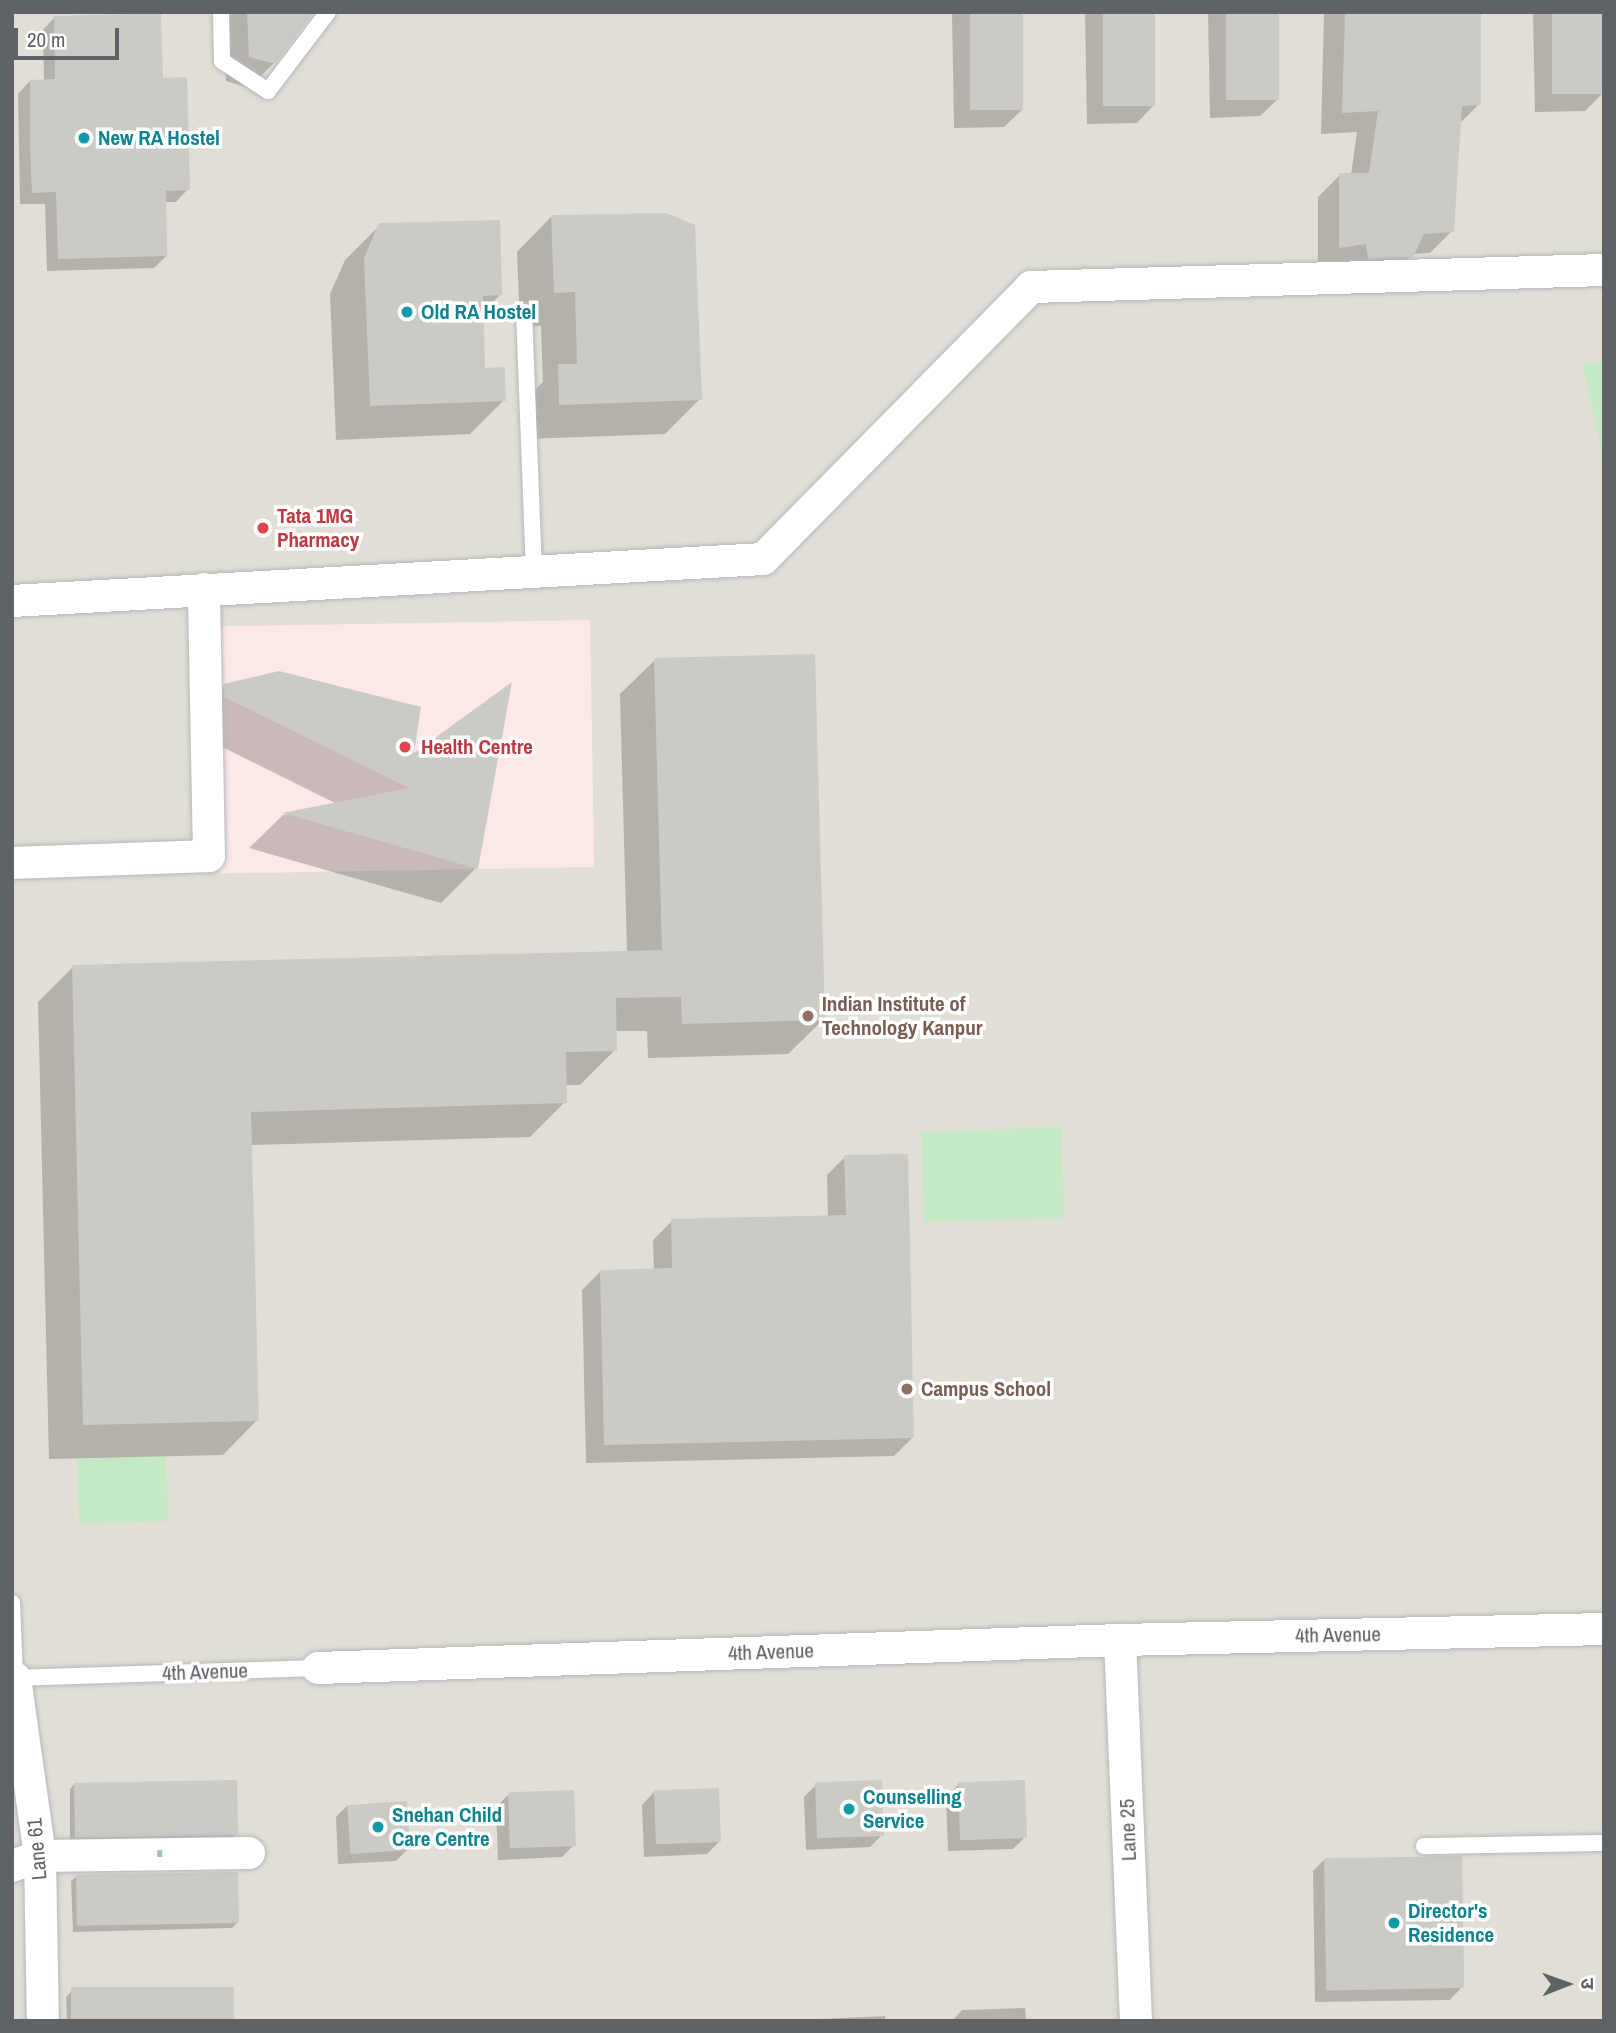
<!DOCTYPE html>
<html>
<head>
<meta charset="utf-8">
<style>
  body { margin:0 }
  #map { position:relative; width:1616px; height:2033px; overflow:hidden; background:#f1efe8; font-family:"Archivo Narrow","Noto Sans Devanagari",sans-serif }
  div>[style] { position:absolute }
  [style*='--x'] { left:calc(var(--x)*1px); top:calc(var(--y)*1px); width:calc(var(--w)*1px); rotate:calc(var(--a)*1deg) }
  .education>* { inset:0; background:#e1ded6; transform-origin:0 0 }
  .medical>* { inset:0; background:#fce8e6; transform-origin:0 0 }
  .green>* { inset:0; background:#c5e8c5; transform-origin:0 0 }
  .shadow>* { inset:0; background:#0003 }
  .building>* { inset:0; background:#cccac5; transform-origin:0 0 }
  .roads { filter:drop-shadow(0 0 2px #b5b8bc) drop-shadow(0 0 2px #b5b8bc) }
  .lane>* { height:16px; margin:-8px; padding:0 8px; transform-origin:8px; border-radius:8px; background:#fff }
  .street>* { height:32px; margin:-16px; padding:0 16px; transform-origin:16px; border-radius:16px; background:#fff }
  .path-bridge>* { height:4.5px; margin-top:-2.25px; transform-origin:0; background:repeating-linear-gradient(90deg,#9cc7a9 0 7px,transparent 0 10.5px) }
  .dots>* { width:19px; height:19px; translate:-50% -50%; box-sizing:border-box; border:4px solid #fff; border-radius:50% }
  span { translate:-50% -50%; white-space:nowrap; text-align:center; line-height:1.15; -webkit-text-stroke:7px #fff; paint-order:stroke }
  .culture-label { font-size:21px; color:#0d838f; font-weight:700 }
  .left { translate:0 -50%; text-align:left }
  .health-label { font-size:21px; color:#be3a42; font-weight:700 }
  .education-label { font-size:21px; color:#785e54; font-weight:700 }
  .street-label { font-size:21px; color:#5f6368 }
  .frame { position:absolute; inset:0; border:14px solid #5f6368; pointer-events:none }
  .north { position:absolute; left:1532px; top:1949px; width:70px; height:70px; -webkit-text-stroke:5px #fff; paint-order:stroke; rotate:89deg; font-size:19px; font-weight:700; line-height:28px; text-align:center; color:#5f6368 }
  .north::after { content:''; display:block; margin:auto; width:24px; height:32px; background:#5f6368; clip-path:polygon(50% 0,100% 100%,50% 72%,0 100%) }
  .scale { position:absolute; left:14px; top:28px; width:105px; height:32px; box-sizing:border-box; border:4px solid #5f6368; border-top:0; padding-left:9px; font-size:21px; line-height:24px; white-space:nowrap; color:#5f6368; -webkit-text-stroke:5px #fff; paint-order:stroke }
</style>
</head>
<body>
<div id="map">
  <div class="education">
    <div style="left:12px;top:12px;width:1592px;height:2009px"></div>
  </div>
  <div class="medical">
    <div style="left:590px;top:620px;width:247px;height:374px;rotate:89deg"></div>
  </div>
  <div class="green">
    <div style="clip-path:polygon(1604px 360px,1604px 459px,1582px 365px)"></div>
    <div style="left:1061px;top:1127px;width:91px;height:140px;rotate:88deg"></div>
    <div style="left:166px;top:1456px;width:65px;height:89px;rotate:88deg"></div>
  </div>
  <div class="shadow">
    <div style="clip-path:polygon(223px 12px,311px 12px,274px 63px,249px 88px,226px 81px)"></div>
    <div style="clip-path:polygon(952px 12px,1021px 12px,1023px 109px,1004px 127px,954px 128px)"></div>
    <div style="clip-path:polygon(1085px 12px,1154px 12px,1155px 104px,1137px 123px,1087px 124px)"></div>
    <div style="clip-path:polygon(1208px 12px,1277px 12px,1279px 98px,1260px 116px,1210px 118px)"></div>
    <div style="clip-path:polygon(1324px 12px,1479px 12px,1479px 104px,1459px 124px,1452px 231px,1430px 253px,1412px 254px,1389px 278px,1318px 269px,1318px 197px,1340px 175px,1351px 175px,1357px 132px,1321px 134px)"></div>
    <div style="clip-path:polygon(1533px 12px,1602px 12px,1604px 92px,1585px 111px,1535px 112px)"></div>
    <div style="clip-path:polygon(55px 17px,162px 80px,188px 189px,176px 202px,164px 202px,166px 256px,154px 268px,47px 271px,45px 204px,20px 204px,18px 94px,30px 81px,44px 81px,43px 30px)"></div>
    <div style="clip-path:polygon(551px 217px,700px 399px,665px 434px,525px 439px,524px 401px,543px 382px,541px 326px,520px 327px,517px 252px)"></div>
    <div style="clip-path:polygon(380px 225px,501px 294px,482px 313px,484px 370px,504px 400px,470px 434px,336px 440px,330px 294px,345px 260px)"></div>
    <div style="clip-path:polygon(655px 660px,823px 1020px,788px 1054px,648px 1058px,647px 1031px,615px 1031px,615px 1050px,580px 1085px,565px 1085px,565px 1102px,530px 1137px,250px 1145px,257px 1420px,223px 1455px,49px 1459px,38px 1002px,73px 967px,627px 952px,620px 694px)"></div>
    <div style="clip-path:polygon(225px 685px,412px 757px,476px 868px,441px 903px,249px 848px,283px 815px,337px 804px,190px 731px,190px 720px)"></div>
    <div style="clip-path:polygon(845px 1157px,912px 1438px,894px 1456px,586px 1463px,582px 1290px,601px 1271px,654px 1270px,653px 1240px,672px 1221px,828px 1218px,827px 1175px)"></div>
    <div style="clip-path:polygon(75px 1783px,236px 1834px,230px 1840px,70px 1841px,70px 1789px)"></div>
    <div style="clip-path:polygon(816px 1785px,882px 1835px,870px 1847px,806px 1850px,804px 1797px)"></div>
    <div style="clip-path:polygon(958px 1785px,1025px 1837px,1013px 1849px,948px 1851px,946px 1797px)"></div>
    <div style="clip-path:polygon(654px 1792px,719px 1842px,707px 1854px,644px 1857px,642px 1805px)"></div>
    <div style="clip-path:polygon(508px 1795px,574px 1845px,562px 1857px,498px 1860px,496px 1807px)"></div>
    <div style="clip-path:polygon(348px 1805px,408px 1849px,396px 1861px,338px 1864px,336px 1817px)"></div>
    <div style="clip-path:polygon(1325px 1859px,1462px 1987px,1450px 2000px,1315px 2002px,1313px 1871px)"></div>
    <div style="clip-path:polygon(77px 1876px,237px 1923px,232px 1928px,73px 1932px,71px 1881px)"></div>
    <div style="clip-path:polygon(72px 1991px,233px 2021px,67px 2021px,66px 1997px)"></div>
    <div style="clip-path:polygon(1025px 2008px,1026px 2021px,952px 2021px,962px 2010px)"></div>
    <div style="clip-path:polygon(885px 2016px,885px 2021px,819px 2021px,821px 2019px)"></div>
    <div style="clip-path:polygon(717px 2019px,717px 2021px,667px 2021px)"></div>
  </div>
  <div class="building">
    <div style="clip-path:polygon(247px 12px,314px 12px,275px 64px,249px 57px)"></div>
    <div style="left:970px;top:12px;width:53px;height:98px"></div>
    <div style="left:1103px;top:12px;width:52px;height:94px"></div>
    <div style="left:1226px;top:12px;width:53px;height:88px"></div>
    <div style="clip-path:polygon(1345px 12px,1481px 12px,1481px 105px,1462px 106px,1454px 232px,1424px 234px,1413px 257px,1368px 259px,1366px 244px,1339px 248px,1339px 173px,1369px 173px,1378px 111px,1342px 113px)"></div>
    <div style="left:1552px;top:12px;width:52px;height:82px"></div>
    <div style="clip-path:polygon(161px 13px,163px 78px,187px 77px,190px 190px,166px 191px,167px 256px,58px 259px,56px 192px,32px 193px,30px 146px,30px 80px,55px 79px,54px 16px)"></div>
    <div style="clip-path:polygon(666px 213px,695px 225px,702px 400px,559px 405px,558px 364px,577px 364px,575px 292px,554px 293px,551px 215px)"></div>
    <div style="clip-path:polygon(500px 220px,502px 295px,483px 296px,485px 368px,505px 367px,506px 401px,370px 406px,364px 258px,379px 223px)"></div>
    <div style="clip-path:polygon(815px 654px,825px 1020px,682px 1024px,681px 997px,616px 998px,617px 1051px,566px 1052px,567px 1103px,251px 1112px,259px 1421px,83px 1425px,72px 965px,662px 950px,654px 658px)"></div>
    <div style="clip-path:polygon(279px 671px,421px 707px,414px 753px,512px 682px,478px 869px,282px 813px,409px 788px,224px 697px,224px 684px)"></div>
    <div style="clip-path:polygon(908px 1154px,914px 1438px,604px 1445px,600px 1270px,672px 1268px,671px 1219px,846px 1215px,844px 1155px)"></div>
    <div style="left:237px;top:1780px;width:55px;height:163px;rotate:89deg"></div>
    <div style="left:882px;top:1780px;width:56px;height:67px;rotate:88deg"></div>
    <div style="left:1025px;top:1780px;width:58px;height:67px;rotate:88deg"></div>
    <div style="left:719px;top:1788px;width:54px;height:65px;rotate:88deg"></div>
    <div style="left:574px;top:1790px;width:56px;height:66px;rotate:88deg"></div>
    <div style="left:407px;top:1801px;width:49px;height:60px;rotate:86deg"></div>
    <div style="left:1462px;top:1856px;width:132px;height:138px;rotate:89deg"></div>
    <div style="left:238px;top:1872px;width:51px;height:162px;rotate:89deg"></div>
    <div style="left:234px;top:1987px;width:34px;height:163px;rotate:90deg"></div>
  </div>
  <div class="roads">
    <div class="lane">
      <div style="--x:221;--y:12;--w:49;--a:88.8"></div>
      <div style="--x:222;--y:61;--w:55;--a:33.1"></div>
      <div style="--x:268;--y:91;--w:99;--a:-52.8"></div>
      <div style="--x:524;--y:312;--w:259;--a:87.8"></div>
      <div style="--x:12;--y:1603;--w:75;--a:87.7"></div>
      <div style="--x:15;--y:1678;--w:303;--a:-1.9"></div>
      <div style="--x:1424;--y:1846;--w:180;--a:-1"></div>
    </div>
    <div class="street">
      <div style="--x:12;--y:601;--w:752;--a:-3.2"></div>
      <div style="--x:763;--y:559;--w:382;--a:-45.4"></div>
      <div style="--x:1031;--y:287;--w:573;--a:-1.7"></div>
      <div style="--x:12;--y:863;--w:197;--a:-2"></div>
      <div style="--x:209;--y:856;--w:267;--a:-91.1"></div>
      <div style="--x:1120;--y:1640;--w:381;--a:87.6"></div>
      <div style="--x:318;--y:1668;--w:802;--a:-2"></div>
      <div style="--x:1120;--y:1640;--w:484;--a:-1.3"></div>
      <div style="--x:15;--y:1678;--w:180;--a:82"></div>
      <div style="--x:40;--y:1856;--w:165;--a:89"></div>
      <div style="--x:12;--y:1866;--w:30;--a:-20"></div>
      <div style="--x:40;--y:1856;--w:209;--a:-0.8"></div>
    </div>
  </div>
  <div class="path-bridge">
    <div style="--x:160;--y:1850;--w:11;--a:90"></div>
  </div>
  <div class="dots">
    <div style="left:84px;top:138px;background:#0f9aa8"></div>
    <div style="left:407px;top:312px;background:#0f9aa8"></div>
    <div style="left:263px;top:528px;background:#e0444e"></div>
    <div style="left:405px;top:747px;background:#e0444e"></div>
    <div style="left:808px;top:1016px;background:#8d6e63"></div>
    <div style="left:907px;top:1389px;background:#8d6e63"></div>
    <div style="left:849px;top:1809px;background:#0f9aa8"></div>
    <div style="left:378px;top:1827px;background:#0f9aa8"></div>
    <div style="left:1394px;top:1923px;background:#0f9aa8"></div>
  </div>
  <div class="culture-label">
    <span class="left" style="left:98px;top:138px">New RA Hostel</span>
    <span class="left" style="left:421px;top:312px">Old RA Hostel</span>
    <span class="left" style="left:863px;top:1809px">Counselling<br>Service</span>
    <span class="left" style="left:392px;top:1827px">Snehan Child<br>Care Centre</span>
    <span class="left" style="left:1408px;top:1923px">Director's<br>Residence</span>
  </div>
  <div class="health-label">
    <span class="left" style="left:277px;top:528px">Tata 1MG<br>Pharmacy</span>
    <span class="left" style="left:421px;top:747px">Health Centre</span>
  </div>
  <div class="education-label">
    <span class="left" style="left:822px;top:1016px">Indian Institute of<br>Technology Kanpur</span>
    <span class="left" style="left:921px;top:1389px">Campus School</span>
  </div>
  <div class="street-label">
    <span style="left:1338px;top:1635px;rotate:-1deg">4th Avenue</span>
    <span style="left:771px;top:1652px;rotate:-2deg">4th Avenue</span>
    <span style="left:205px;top:1672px;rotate:-2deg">4th Avenue</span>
    <span style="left:1128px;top:1830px;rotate:-92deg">Lane 25</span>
    <span style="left:37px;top:1849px;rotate:-95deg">Lane 61</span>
  </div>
  <div class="frame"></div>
  <div class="north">उ</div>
  <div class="scale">20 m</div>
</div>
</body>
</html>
